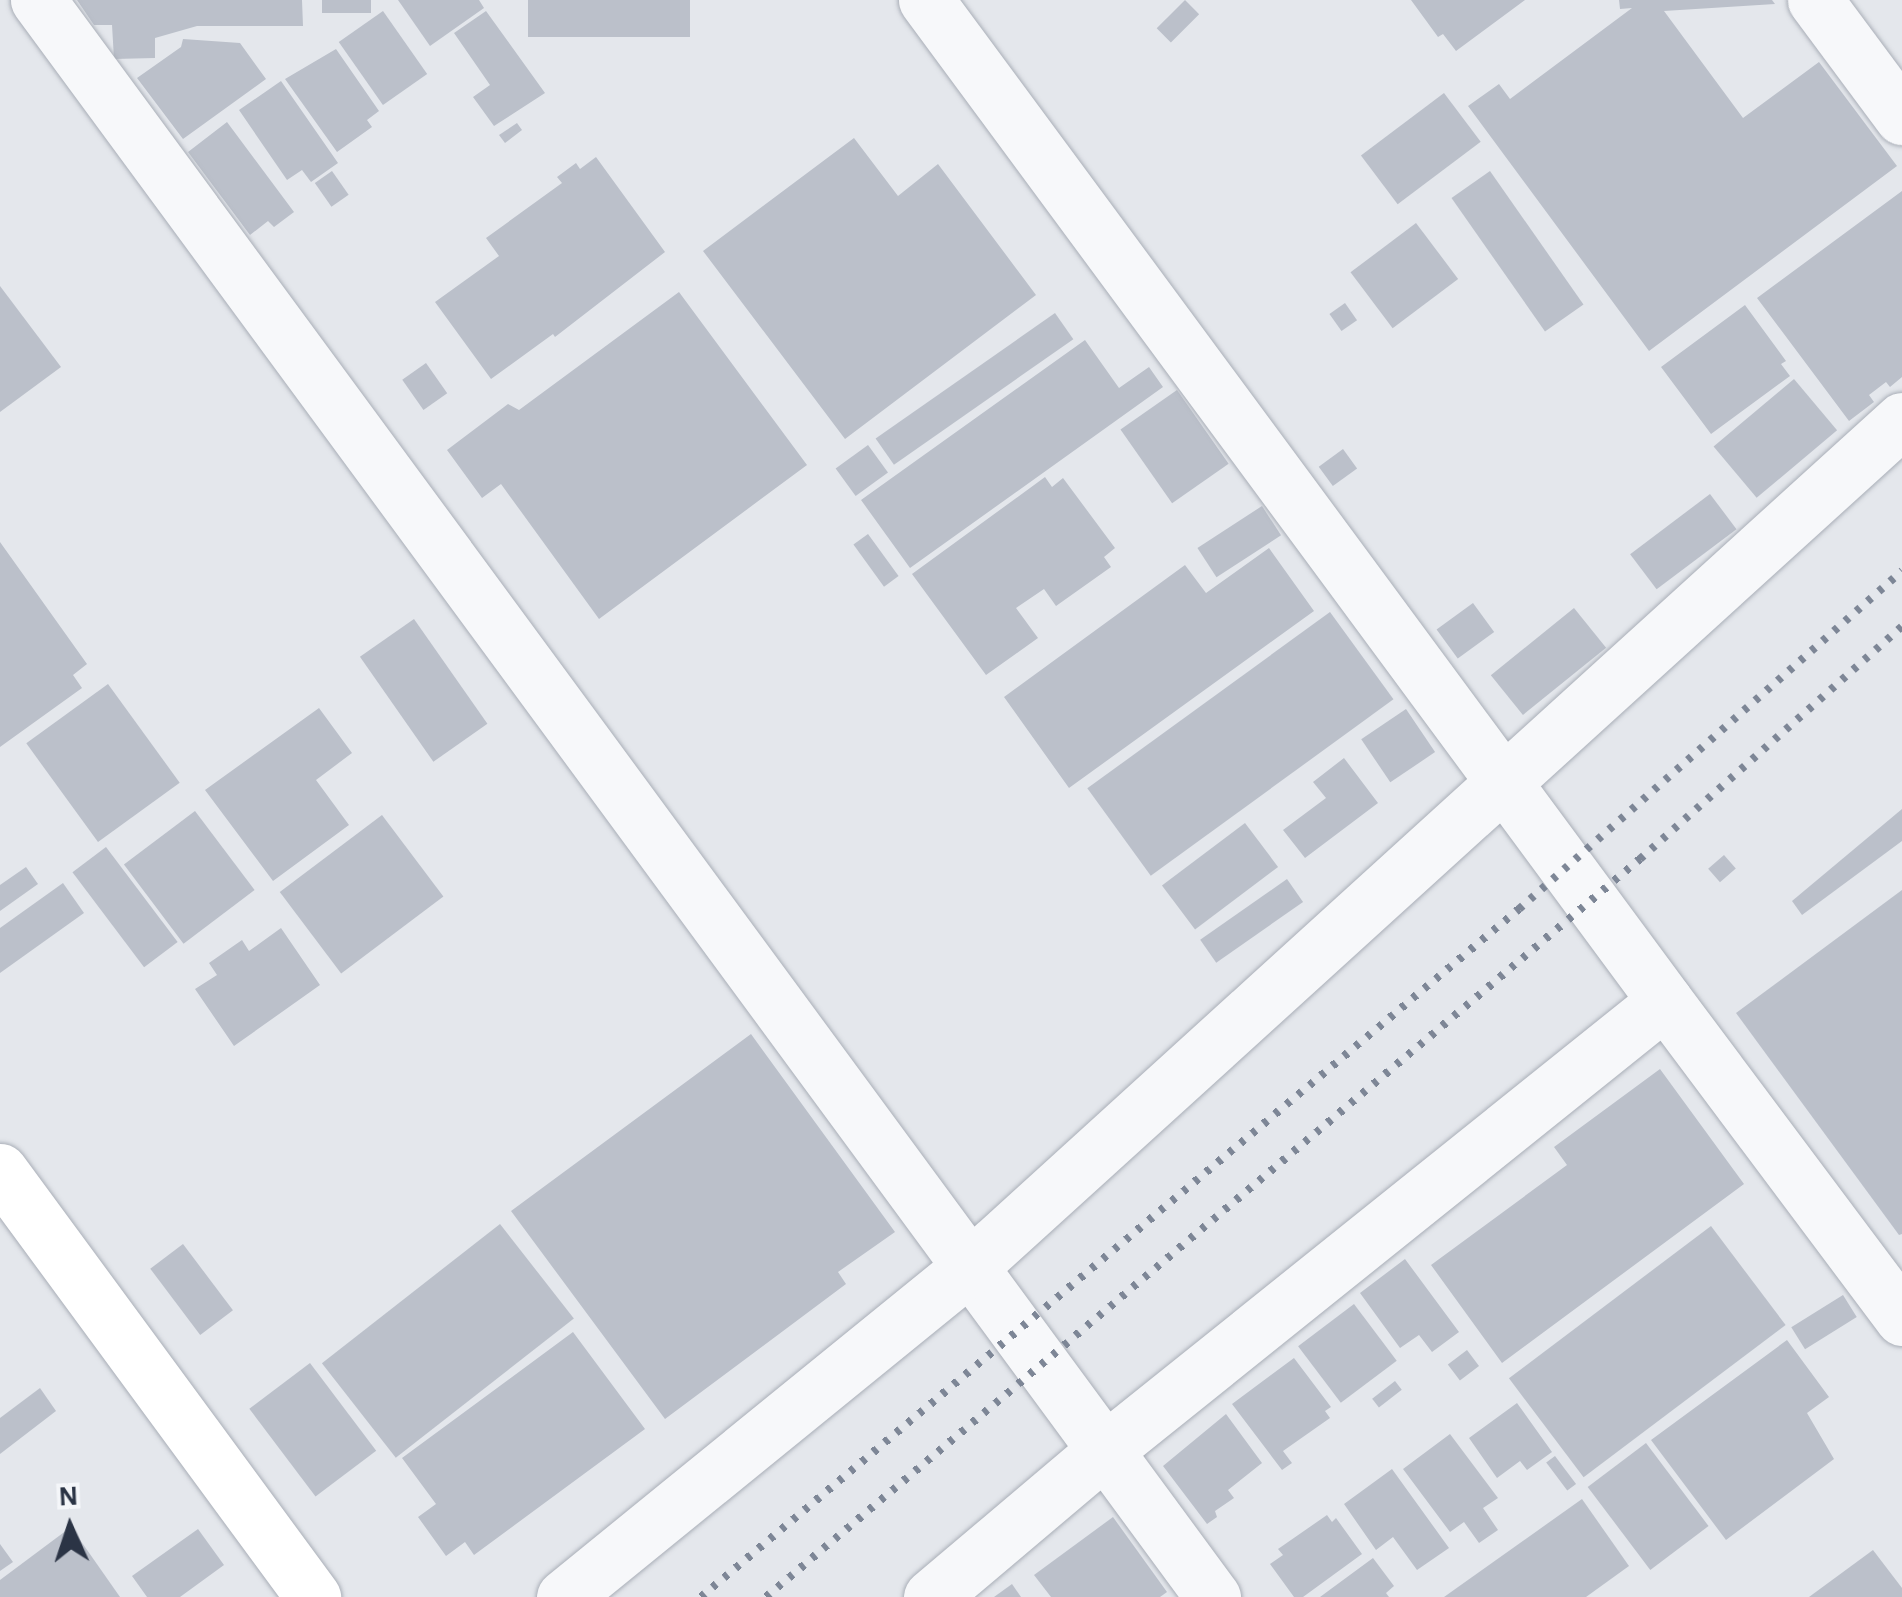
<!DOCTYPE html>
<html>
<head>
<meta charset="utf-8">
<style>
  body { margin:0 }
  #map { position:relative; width:1902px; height:1597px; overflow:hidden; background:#e4e7ec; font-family:"Alegreya Sans",sans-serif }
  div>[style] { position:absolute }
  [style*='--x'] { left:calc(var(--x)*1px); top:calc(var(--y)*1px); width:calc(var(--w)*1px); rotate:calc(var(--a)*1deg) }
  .building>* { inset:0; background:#bbc0ca; transform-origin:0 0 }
  .roads { filter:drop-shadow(0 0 2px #a9aeb7) drop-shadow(0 0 2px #a9aeb7) }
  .street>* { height:55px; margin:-27.5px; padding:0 27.5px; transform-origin:27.5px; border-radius:27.5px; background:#f7f8fa }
  .secondary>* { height:55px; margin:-27.5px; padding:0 27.5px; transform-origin:27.5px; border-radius:27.5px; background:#fff }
  .rail>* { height:8px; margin-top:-4px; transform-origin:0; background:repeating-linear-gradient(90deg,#7d8696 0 5px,transparent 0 15px) }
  span { translate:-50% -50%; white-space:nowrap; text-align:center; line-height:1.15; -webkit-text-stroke:8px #f4f6f9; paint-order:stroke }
  .north { position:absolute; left:20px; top:1477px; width:100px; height:100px; -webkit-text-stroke:8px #f4f6f9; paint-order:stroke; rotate:357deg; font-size:28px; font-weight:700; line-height:40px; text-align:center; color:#2b3445 }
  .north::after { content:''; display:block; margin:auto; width:35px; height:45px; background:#2b3445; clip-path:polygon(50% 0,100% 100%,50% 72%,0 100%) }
</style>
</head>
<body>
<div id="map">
  <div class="building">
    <div style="clip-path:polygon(77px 0,302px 0,303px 26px,197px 26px,155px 38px,155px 58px,114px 59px,112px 25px,94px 25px)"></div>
    <div style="left:322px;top:0;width:49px;height:13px"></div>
    <div style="clip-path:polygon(398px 0,479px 0,484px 8px,430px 46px)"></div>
    <div style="left:528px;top:0;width:162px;height:37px"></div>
    <div style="left:1185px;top:0;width:20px;height:40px;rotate:45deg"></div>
    <div style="clip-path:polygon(1411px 0,1525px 0,1456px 51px,1443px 34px,1438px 37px)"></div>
    <div style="clip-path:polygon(1619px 0,1772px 0,1775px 4px,1664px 11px,1743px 118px,1819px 62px,1897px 166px,1649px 351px,1468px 106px,1499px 84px,1510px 99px,1632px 8px,1620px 9px)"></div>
    <div style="left:383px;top:11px;width:77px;height:54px;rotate:55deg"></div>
    <div style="clip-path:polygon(486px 11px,545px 93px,494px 126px,473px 97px,490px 85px,454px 33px)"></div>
    <div style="clip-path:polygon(183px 39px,240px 43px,266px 79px,183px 139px,137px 78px,181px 47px)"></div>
    <div style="clip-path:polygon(336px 49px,379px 111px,367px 120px,372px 127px,337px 152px,285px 79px)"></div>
    <div style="clip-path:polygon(281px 81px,338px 163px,311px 182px,302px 170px,287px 180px,239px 110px)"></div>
    <div style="left:1444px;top:93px;width:61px;height:104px;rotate:53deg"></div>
    <div style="clip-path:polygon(227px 122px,294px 212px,274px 227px,268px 221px,250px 235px,188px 152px)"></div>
    <div style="clip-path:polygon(517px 123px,522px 130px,505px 143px,499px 135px)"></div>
    <div style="clip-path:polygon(854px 138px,898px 196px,938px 164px,1036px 295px,845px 439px,703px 251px)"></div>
    <div style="clip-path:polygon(596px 157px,665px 252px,555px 337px,553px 334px,491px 379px,435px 302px,499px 256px,486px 238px,562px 183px,557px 177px,576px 163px,580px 169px)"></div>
    <div style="left:332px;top:171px;width:29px;height:21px;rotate:55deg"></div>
    <div style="left:1490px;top:171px;width:163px;height:47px;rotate:55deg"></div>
    <div style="clip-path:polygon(1902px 191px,1902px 377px,1890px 387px,1886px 382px,1869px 395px,1874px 402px,1849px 421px,1757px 298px)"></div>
    <div style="left:1416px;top:223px;width:70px;height:82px;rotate:53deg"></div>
    <div style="clip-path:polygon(0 286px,61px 367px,0 412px)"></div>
    <div style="clip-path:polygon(679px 292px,807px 465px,599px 619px,501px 484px,482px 498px,447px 450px,508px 404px,519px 410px)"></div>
    <div style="left:1345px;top:303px;width:21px;height:19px;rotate:55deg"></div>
    <div style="clip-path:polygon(1745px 305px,1786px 361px,1781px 364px,1790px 376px,1711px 434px,1661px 367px)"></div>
    <div style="left:1055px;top:313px;width:32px;height:219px;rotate:55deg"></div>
    <div style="clip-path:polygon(1085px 340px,1119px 388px,1149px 367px,1163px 387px,910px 568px,861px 500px)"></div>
    <div style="left:426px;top:363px;width:37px;height:29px;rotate:55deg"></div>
    <div style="left:1794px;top:379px;width:67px;height:105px;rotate:50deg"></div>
    <div style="left:1177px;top:390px;width:90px;height:69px;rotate:55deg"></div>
    <div style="left:868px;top:445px;width:34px;height:40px;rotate:54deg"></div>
    <div style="left:1343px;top:449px;width:24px;height:30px;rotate:54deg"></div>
    <div style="clip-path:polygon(1045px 477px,1052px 487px,1063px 478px,1115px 548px,1104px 557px,1111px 567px,1056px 606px,1044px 589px,1016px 608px,1038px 638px,986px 675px,912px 574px)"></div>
    <div style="left:1710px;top:494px;width:44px;height:100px;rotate:53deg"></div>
    <div style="left:1262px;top:506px;width:35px;height:77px;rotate:57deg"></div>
    <div style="left:868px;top:534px;width:52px;height:18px;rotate:54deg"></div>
    <div style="clip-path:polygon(0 542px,87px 664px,73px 675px,82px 688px,0 747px)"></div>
    <div style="clip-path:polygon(1269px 548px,1314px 611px,1069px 788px,1004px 697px,1185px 565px,1206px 593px)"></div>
    <div style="left:1473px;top:603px;width:36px;height:45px;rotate:54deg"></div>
    <div style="left:1574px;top:608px;width:51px;height:107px;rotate:51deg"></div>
    <div style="left:1330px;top:612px;width:108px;height:300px;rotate:54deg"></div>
    <div style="left:414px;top:619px;width:128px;height:66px;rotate:55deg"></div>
    <div style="left:108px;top:684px;width:122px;height:101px;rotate:54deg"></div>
    <div style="clip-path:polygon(319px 708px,352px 753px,316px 780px,349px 825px,273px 881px,205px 790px)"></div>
    <div style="left:1406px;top:709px;width:52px;height:54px;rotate:56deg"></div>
    <div style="clip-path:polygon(1344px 758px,1378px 803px,1305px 858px,1283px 830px,1326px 798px,1313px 782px)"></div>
    <div style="clip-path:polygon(1902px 809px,1902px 841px,1802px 915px,1792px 901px)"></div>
    <div style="left:195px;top:811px;width:99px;height:89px;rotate:53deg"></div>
    <div style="left:382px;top:815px;width:102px;height:128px;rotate:53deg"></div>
    <div style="left:1245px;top:823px;width:55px;height:104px;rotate:53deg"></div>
    <div style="left:106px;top:847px;width:119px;height:42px;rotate:53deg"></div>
    <div style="left:1724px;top:855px;width:18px;height:21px;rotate:49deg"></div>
    <div style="clip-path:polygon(26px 867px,38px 884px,0 911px,0 885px)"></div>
    <div style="left:1287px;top:879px;width:28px;height:106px;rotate:55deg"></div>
    <div style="clip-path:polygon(63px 883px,84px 913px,0 973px,0 928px)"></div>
    <div style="clip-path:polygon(1902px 890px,1902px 1234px,1899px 1235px,1736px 1013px)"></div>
    <div style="clip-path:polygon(281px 928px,320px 985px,234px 1046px,195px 989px,217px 975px,209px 963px,242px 940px,249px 951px)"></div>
    <div style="clip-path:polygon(751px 1034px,895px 1232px,838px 1272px,846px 1284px,665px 1419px,511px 1211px)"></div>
    <div style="clip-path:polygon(1660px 1069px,1744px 1184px,1502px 1363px,1431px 1265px,1567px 1165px,1554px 1147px)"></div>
    <div style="left:500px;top:1224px;width:120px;height:226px;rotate:52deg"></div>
    <div style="left:1711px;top:1226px;width:124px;height:253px;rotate:53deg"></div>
    <div style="left:183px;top:1244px;width:83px;height:41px;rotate:53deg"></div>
    <div style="clip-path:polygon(1405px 1259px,1459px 1332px,1432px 1352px,1419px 1335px,1400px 1348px,1360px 1293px)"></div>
    <div style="left:1843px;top:1295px;width:26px;height:61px;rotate:58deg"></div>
    <div style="left:1354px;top:1304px;width:71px;height:70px;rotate:53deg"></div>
    <div style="clip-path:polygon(573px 1332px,645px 1429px,474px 1555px,465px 1542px,446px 1556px,418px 1517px,436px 1504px,402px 1458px)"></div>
    <div style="clip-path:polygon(1787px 1340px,1829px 1397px,1807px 1413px,1834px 1459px,1726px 1540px,1651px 1440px)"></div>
    <div style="left:1467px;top:1350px;width:20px;height:24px;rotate:53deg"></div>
    <div style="clip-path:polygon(1294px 1358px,1331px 1407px,1325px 1411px,1330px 1418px,1283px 1451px,1292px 1463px,1282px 1470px,1232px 1404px)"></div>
    <div style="left:310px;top:1363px;width:110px;height:76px;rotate:53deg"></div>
    <div style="left:1395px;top:1381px;width:11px;height:29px;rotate:52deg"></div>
    <div style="clip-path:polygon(40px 1388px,56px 1411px,0 1454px,0 1418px)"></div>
    <div style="clip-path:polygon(1517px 1403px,1552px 1452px,1527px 1470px,1520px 1461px,1497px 1478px,1469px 1438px)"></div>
    <div style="clip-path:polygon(1226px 1414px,1262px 1463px,1228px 1490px,1234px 1498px,1215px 1511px,1217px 1517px,1207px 1524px,1163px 1466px)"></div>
    <div style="clip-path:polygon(1450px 1434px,1498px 1498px,1483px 1508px,1498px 1530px,1479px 1543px,1464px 1522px,1450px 1532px,1403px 1469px)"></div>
    <div style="left:1646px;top:1443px;width:104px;height:73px;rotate:53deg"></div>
    <div style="left:1555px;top:1456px;width:35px;height:11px;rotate:53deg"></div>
    <div style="clip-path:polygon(1392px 1469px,1449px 1548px,1417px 1570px,1393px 1537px,1376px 1550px,1344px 1504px)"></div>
    <div style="clip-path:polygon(1582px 1499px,1629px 1566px,1586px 1597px,1444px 1597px)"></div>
    <div style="clip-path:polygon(1327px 1515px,1332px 1522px,1336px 1518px,1362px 1554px,1303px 1597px,1294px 1597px,1270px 1564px,1283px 1555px,1278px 1549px)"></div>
    <div style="clip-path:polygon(1113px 1517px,1167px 1592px,1160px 1597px,1051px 1597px,1034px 1575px)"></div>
    <div style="clip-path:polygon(71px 1527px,120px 1597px,0 1597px,0 1580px)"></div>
    <div style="clip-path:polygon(198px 1529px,224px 1565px,180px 1597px,147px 1597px,132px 1576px)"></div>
    <div style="clip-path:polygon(0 1544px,13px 1562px,0 1571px)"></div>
    <div style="clip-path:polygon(1873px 1550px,1902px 1588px,1902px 1597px,1809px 1597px)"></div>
    <div style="clip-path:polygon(1373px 1558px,1394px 1586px,1386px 1593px,1389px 1597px,1320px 1597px)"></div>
    <div style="clip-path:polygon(1012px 1584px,1021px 1597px,994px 1597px)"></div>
  </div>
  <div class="roads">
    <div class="street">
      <div style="--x:38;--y:0;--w:1983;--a:53.66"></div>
      <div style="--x:926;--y:0;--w:1244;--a:53.56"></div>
      <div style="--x:1815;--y:0;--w:146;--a:53.4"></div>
      <div style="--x:564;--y:1597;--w:525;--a:-39.12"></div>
      <div style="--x:971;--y:1266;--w:1258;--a:-42.26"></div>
      <div style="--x:931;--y:1597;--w:226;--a:-40.2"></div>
      <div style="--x:1104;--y:1451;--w:719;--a:-38.73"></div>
      <div style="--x:1665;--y:1001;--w:396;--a:53.2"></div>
    </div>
    <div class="secondary">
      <div style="--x:0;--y:1171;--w:529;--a:53.69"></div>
    </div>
  </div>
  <div class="rail">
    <div style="--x:701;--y:1597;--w:1069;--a:-40.07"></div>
    <div style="--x:1519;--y:909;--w:511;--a:-41.43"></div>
    <div style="--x:766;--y:1597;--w:1144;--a:-40.18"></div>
    <div style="--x:1640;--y:859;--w:351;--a:-41.6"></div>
  </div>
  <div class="north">N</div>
</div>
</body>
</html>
